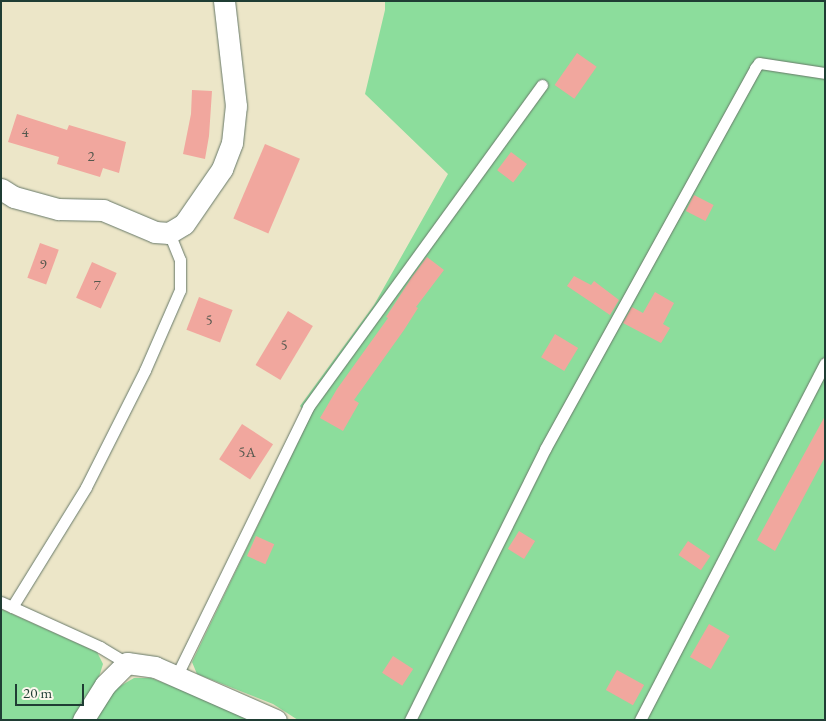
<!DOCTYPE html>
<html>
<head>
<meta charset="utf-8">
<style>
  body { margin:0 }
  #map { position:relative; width:826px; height:721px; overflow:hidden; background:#ece6c8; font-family:"EB Garamond",serif }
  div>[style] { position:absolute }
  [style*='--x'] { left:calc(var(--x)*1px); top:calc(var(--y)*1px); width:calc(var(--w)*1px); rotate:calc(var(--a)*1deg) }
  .green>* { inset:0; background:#8cdd9c }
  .building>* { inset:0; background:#f1a79e; transform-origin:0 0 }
  .roads { filter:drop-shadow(0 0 1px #677868) drop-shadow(0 0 1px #677868) }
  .lane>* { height:11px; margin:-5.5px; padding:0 5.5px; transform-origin:5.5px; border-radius:5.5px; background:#fff }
  .street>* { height:21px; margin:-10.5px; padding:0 10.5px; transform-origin:10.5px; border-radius:10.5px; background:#fff }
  span { translate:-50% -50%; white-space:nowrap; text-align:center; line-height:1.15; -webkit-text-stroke:5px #fbf7ec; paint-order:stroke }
  .number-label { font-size:15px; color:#54584e }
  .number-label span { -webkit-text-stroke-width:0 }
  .frame { position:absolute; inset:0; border:2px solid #1f3d34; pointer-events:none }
  .scale { position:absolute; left:15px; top:684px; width:69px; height:22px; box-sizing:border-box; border:2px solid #1f3d34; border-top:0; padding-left:6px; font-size:15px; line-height:18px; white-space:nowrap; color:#1f3d34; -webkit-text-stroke:4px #fbf7ec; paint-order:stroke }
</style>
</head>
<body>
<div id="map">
  <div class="green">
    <div style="clip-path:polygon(385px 1px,825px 1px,825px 720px,298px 720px,273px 704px,197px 674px,192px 662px,309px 419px,300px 406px,374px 305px,448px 174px,365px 94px,385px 10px)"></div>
    <div style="clip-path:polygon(1px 609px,97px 652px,103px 664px,97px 683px,74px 720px,1px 720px)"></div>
    <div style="clip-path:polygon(134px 678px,151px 678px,259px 720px,93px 720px,110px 692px)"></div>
  </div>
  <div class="building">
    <div style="left:577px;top:53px;width:24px;height:39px;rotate:35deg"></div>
    <div style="clip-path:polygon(192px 90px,212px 91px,209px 136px,205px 159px,183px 154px,191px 114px)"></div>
    <div style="clip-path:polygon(17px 114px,67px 130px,69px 125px,126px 142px,119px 173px,103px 168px,100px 177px,57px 164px,59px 157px,8px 142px)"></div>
    <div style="left:265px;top:144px;width:38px;height:81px;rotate:23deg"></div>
    <div style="left:511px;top:152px;width:20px;height:23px;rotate:37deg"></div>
    <div style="left:694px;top:195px;width:22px;height:18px;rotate:27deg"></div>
    <div style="left:40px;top:243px;width:20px;height:37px;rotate:20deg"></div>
    <div style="clip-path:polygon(427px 257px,444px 270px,416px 307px,418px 308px,404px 330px,354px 400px,359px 403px,343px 431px,320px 418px,337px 389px,388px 318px,386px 317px,412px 277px)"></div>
    <div style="left:92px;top:262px;width:27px;height:39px;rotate:24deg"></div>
    <div style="clip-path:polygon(574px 276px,591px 285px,594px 281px,619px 300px,610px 315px,567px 286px)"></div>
    <div style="clip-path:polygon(655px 292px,674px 303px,663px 324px,670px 328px,661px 343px,623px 323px,632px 307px,643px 313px)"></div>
    <div style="left:199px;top:297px;width:36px;height:35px;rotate:21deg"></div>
    <div style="left:288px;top:311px;width:29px;height:63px;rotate:31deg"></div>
    <div style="left:555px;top:334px;width:27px;height:27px;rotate:31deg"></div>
    <div style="clip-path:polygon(825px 416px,825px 457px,775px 551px,757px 540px)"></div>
    <div style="left:242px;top:424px;width:37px;height:42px;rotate:33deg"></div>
    <div style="left:519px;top:531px;width:19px;height:21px;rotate:32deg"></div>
    <div style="left:256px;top:536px;width:20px;height:22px;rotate:24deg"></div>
    <div style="left:688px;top:541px;width:27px;height:17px;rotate:34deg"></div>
    <div style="left:709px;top:624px;width:24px;height:38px;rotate:30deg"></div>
    <div style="left:393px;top:656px;width:24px;height:20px;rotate:33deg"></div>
    <div style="left:617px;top:670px;width:31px;height:23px;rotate:29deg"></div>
  </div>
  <div class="roads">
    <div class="lane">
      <div style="--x:1;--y:602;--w:109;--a:24.4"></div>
      <div style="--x:100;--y:647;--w:31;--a:31"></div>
      <div style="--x:12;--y:607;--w:141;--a:-58.3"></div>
      <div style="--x:86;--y:487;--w:131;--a:-63.2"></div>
      <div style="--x:145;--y:370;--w:87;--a:-66.4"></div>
      <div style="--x:180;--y:290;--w:30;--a:-90"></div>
      <div style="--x:180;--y:260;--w:29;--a:-112"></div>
      <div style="--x:176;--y:677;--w:301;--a:-63.9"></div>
      <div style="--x:308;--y:407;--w:398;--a:-54"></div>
      <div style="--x:410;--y:720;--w:303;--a:-63.5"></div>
      <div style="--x:545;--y:449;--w:435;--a:-61.1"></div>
      <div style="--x:755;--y:68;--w:6;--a:-51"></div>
      <div style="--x:759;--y:63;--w:67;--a:8.6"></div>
      <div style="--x:640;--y:720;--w:402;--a:-62.6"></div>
    </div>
    <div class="street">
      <div style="--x:1;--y:189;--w:15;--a:32"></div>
      <div style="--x:14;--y:197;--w:46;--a:15.3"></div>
      <div style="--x:58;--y:209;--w:45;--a:1.3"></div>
      <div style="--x:103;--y:210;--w:56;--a:22.9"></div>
      <div style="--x:155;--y:232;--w:14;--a:4"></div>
      <div style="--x:169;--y:233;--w:17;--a:-31"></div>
      <div style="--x:184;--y:224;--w:67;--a:-55.4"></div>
      <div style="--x:222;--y:169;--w:28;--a:-69"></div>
      <div style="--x:232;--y:143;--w:37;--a:-84"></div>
      <div style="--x:236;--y:106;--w:106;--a:-96.5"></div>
      <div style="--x:83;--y:720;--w:41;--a:-57.8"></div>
      <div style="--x:105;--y:685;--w:31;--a:-45"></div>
      <div style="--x:127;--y:663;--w:28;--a:8"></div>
      <div style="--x:155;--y:667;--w:132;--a:23.7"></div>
    </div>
  </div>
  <div class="number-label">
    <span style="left:25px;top:132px">4</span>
    <span style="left:91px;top:156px">2</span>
    <span style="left:43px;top:264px">9</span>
    <span style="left:97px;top:285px">7</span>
    <span style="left:209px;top:320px">5</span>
    <span style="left:284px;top:345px">5</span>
    <span style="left:247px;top:452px">5А</span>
  </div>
  <div class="frame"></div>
  <div class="scale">20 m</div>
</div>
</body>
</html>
